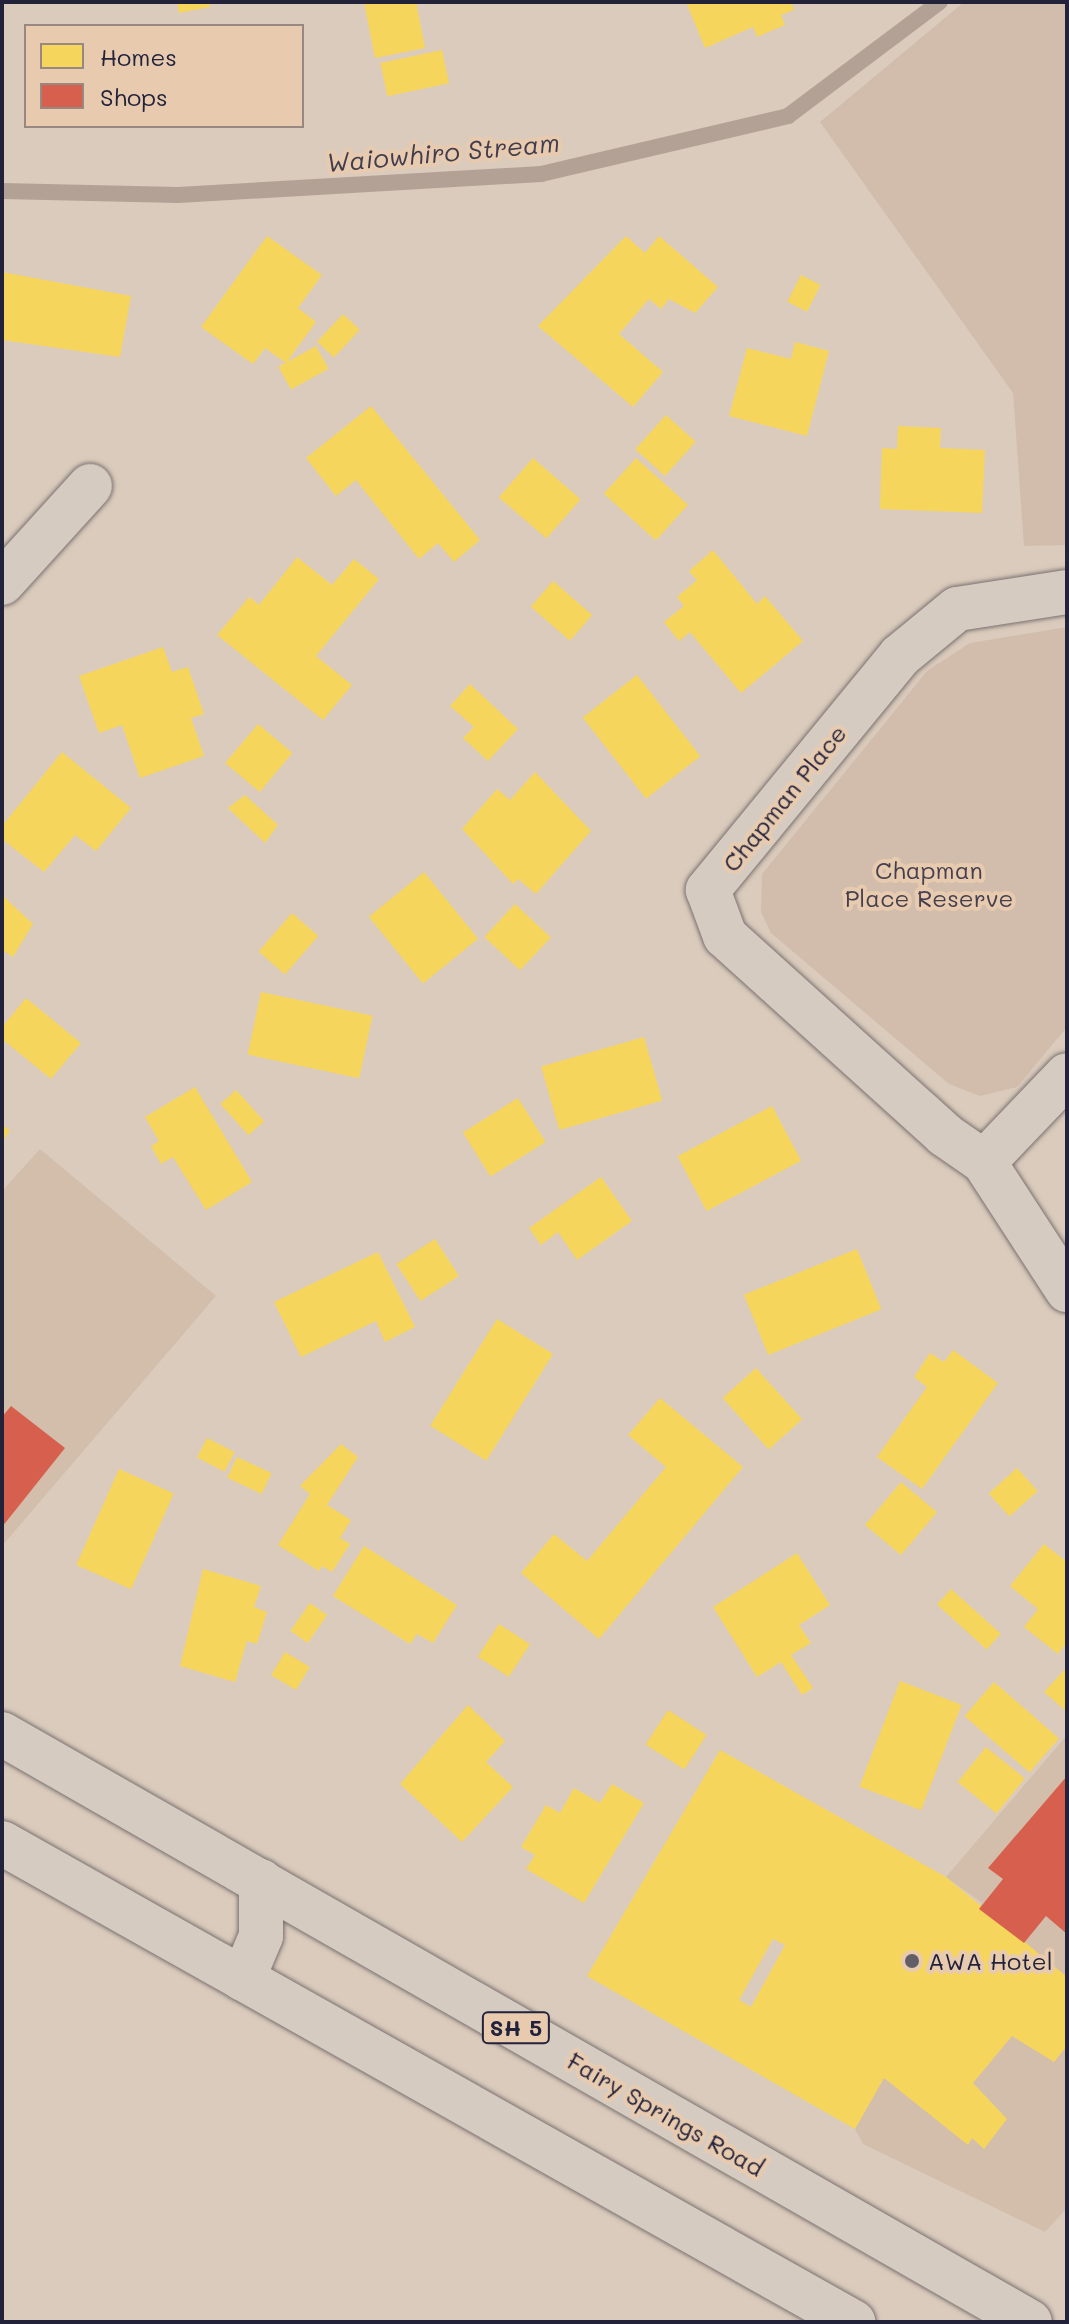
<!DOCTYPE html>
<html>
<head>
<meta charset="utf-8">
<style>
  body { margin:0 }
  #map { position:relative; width:1069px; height:2324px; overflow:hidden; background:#dbcbbc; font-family:Mali,sans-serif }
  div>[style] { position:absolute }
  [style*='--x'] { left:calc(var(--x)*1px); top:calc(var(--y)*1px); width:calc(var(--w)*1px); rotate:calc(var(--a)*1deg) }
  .built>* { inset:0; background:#d3beab }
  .green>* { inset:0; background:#d2bdac }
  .homes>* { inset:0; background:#f6d55c; transform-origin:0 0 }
  .shops>* { inset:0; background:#d6604d }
  .stream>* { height:16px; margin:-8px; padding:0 8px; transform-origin:8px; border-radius:8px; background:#b3a196 }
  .roads { filter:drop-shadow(0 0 2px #7a7271) drop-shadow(0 0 2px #7a7271) }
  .minor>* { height:44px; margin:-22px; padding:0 22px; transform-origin:22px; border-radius:22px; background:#d6cbc1 }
  .highway>* { height:44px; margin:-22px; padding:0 22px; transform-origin:22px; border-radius:22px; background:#d6cbc1 }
  .dots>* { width:22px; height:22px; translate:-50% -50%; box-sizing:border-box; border:4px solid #e8cbaf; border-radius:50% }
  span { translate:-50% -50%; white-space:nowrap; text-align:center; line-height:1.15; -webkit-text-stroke:8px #e8cbaf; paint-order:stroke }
  .shield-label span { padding:2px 6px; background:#e8cbaf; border:2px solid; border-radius:6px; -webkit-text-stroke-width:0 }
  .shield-label { font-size:22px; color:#22223b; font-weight:700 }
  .street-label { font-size:24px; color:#22223b }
  .park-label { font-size:24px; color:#443f4f }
  .poi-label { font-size:24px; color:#22223b }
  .left { translate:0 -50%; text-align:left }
  .water-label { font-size:26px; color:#423d4e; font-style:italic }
  .frame { position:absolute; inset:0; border:4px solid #22223b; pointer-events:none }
  .legend { position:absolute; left:24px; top:24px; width:280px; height:104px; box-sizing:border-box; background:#e8cbaf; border:2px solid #998781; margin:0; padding:10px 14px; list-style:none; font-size:24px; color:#22223b }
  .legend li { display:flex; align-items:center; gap:16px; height:40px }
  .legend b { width:40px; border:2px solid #998781 }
</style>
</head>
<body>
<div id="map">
  <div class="built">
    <div style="clip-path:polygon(40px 1149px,216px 1296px,2px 1546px,2px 1191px)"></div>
    <div style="clip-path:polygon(1067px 1735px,1067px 2208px,1045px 2232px,863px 2144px,855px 2129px,982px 1903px,946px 1877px)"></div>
  </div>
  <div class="green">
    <div style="clip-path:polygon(964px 2px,1067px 2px,1067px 545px,1024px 546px,1013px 393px,820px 122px)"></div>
    <div style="clip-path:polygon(1067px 627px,1067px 1027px,1017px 1087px,980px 1096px,949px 1084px,771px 933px,761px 912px,762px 874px,927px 671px,970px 643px)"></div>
  </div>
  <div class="homes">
    <div style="clip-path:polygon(177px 2px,209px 2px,210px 7px,179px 13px)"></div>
    <div style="clip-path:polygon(364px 2px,416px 2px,425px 48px,375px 58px)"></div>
    <div style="clip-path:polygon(686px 2px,791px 2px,794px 10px,781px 15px,785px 25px,757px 37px,753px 27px,705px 48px)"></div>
    <div style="left:442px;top:50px;width:34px;height:63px;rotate:78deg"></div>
    <div style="clip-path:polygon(267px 236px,322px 275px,298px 308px,316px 322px,286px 363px,265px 348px,253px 364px,201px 327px)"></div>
    <div style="clip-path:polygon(626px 236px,645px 253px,659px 236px,718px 287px,695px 313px,669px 299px,661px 309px,649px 299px,619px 334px,663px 372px,633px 407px,538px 326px)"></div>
    <div style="clip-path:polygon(2px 272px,131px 296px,120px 357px,2px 340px)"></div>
    <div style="left:801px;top:275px;width:22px;height:30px;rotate:27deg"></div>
    <div style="left:343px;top:314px;width:23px;height:38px;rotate:43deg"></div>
    <div style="clip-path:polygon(795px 342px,829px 351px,807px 436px,729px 416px,747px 348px,791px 359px)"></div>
    <div style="left:316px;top:346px;width:26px;height:43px;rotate:61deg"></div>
    <div style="clip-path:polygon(371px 406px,480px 540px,454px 562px,438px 543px,419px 559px,356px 480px,336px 496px,306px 458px)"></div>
    <div style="left:666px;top:415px;width:40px;height:46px;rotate:42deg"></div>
    <div style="clip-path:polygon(898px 426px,941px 428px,940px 448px,985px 450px,982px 513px,880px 509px,882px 448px,897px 449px)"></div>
    <div style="left:533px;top:458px;width:63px;height:52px;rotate:41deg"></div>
    <div style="left:636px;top:458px;width:70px;height:48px;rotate:42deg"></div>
    <div style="clip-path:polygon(713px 550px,757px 604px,765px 596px,803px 641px,741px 693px,690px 632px,679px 641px,664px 622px,684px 606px,677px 597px,697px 580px,689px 571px)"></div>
    <div style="clip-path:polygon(297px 557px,332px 585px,354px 559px,379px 579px,316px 656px,352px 685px,323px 720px,217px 635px,249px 597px,259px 605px)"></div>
    <div style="left:553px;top:581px;width:52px;height:34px;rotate:41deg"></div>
    <div style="clip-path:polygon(163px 647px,172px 672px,188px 667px,204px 714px,191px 718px,204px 756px,140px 778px,122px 725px,99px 733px,79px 676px)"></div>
    <div style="left:637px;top:675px;width:103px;height:69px;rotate:52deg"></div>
    <div style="clip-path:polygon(470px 684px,518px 729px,488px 761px,463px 738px,474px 727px,450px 706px)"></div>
    <div style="left:258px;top:724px;width:45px;height:51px;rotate:40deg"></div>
    <div style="clip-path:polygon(62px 752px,131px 808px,96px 851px,75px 835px,44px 872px,2px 839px,2px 826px)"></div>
    <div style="clip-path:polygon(535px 772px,591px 831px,536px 894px,518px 879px,513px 884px,462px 829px,497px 789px,510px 800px)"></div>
    <div style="clip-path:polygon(245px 795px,278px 825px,265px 843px,228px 808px)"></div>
    <div style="left:424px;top:872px;width:86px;height:71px;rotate:51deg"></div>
    <div style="clip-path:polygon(2px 895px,33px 924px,13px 957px,2px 950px)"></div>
    <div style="left:515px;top:904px;width:49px;height:45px;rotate:43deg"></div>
    <div style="left:292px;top:913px;width:35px;height:51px;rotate:41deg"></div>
    <div style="left:261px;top:992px;width:114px;height:64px;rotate:12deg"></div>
    <div style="clip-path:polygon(26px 998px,81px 1043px,51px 1079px,2px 1039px,2px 1027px)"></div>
    <div style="left:644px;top:1037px;width:66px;height:107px;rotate:74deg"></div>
    <div style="clip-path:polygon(195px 1087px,252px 1182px,206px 1210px,173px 1157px,161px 1164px,151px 1146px,159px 1141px,145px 1117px)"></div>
    <div style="left:236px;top:1090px;width:42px;height:21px;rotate:48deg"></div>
    <div style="left:518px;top:1098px;width:52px;height:65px;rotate:58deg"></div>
    <div style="left:772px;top:1106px;width:62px;height:107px;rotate:62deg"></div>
    <div style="clip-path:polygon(2px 1125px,10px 1130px,2px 1143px)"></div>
    <div style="clip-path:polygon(601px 1177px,632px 1221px,577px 1260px,558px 1232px,541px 1245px,529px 1228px)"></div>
    <div style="left:435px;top:1239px;width:44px;height:46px;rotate:57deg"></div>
    <div style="left:857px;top:1249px;width:65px;height:122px;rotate:68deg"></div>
    <div style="clip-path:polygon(378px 1252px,415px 1327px,385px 1342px,376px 1321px,301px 1357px,274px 1302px)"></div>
    <div style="left:497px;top:1319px;width:66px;height:126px;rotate:32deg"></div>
    <div style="clip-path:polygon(953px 1350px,998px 1383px,922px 1489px,877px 1457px,927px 1387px,914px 1377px,930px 1353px,944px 1362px)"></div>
    <div style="left:756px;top:1368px;width:69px;height:45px;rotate:48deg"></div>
    <div style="clip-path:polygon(660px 1398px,743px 1467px,599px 1639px,521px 1573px,554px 1534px,587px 1561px,666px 1467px,628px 1435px)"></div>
    <div style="left:207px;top:1438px;width:31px;height:22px;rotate:27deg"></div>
    <div style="clip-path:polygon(341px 1444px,358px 1457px,327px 1505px,351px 1520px,340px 1538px,350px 1544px,332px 1572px,322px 1566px,319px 1571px,278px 1545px,310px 1494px,300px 1486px)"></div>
    <div style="left:237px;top:1457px;width:38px;height:23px;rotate:25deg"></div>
    <div style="left:1017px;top:1468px;width:31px;height:38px;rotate:48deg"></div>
    <div style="left:119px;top:1469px;width:60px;height:105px;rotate:24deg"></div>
    <div style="left:901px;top:1482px;width:47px;height:56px;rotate:40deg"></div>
    <div style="clip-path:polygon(1044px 1544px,1067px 1562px,1067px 1642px,1058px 1654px,1024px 1627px,1038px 1609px,1010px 1586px)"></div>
    <div style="clip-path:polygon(364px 1546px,457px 1605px,433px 1643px,417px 1634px,410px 1644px,333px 1596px)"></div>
    <div style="clip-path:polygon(797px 1553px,830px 1605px,799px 1625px,811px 1643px,791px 1655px,813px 1688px,802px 1695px,781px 1662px,757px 1677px,713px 1607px)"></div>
    <div style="clip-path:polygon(203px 1569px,261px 1586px,254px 1607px,267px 1612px,257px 1644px,247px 1641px,235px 1682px,180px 1666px)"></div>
    <div style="left:951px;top:1589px;width:67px;height:21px;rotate:42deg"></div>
    <div style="left:310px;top:1603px;width:21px;height:34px;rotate:35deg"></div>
    <div style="left:499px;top:1624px;width:37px;height:39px;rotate:33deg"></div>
    <div style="left:285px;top:1652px;width:29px;height:27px;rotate:31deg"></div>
    <div style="clip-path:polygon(1067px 1667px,1067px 1712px,1044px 1692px)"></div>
    <div style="left:900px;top:1681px;width:66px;height:113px;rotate:21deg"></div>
    <div style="left:994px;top:1682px;width:86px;height:45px;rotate:41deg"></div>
    <div style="clip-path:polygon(468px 1705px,505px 1741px,486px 1762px,513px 1787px,462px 1842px,400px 1784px)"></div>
    <div style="left:668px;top:1710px;width:46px;height:41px;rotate:33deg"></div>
    <div style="left:986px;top:1747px;width:50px;height:45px;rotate:39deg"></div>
    <div style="clip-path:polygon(evenodd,720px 1750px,946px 1877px,1067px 1977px,1067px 2046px,1054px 2062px,1012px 2036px,973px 2083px,1007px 2119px,984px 2149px,972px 2138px,968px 2145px,884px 2078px,855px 2129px,587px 1976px,720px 1750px,773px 1939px,785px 1945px,751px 2007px,739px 2000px,773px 1939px)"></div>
    <div style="clip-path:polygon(612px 1784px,644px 1803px,584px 1903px,526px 1869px,535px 1855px,521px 1847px,546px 1805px,560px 1813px,574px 1788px,600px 1803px)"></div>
  </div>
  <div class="shops">
    <div style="clip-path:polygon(11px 1406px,65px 1448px,2px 1527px,2px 1417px)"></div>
    <div style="clip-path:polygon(1067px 1776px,1067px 1934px,1046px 1916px,1024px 1943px,979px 1909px,1003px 1879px,988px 1868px)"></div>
  </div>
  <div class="stream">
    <div style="--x:2;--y:191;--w:176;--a:1.3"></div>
    <div style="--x:178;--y:195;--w:364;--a:-3.3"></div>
    <div style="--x:541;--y:174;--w:254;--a:-13.2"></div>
    <div style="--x:788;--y:116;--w:190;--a:-36.9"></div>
  </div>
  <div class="roads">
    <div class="minor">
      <div style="--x:2;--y:583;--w:131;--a:-47.8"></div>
      <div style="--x:1067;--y:592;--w:111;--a:171.2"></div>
      <div style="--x:957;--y:609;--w:74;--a:140.5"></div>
      <div style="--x:900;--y:656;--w:303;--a:129.4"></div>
      <div style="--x:708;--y:890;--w:49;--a:69.7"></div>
      <div style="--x:725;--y:936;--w:297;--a:42.1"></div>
      <div style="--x:945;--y:1135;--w:47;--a:34.7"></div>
      <div style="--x:984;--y:1162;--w:153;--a:57"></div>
      <div style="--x:984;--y:1162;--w:120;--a:-46.3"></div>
    </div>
    <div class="highway">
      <div style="--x:2;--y:1734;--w:1184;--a:29.77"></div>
      <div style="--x:2;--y:1843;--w:977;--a:29.37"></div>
      <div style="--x:243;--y:1979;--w:47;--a:-67.3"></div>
      <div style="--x:261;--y:1936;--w:55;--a:-90"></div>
    </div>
  </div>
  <div class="dots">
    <div style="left:912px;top:1961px;background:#635d68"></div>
  </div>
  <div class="shield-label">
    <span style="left:516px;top:2028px">SH 5</span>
  </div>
  <div class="street-label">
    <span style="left:784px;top:798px;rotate:-51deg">Chapman Place</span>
    <span style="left:666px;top:2114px;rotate:30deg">Fairy Springs Road</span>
  </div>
  <div class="park-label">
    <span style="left:929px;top:884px">Chapman<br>Place Reserve</span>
  </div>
  <div class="poi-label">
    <span class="left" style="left:928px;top:1961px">AWA Hotel</span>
  </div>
  <div class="water-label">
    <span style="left:443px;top:153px;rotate:-5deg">Waiowhiro Stream</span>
  </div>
  <div class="frame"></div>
  <ul class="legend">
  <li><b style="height:22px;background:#f6d55c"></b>Homes</li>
  <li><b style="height:22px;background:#d6604d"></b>Shops</li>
  </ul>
</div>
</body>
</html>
